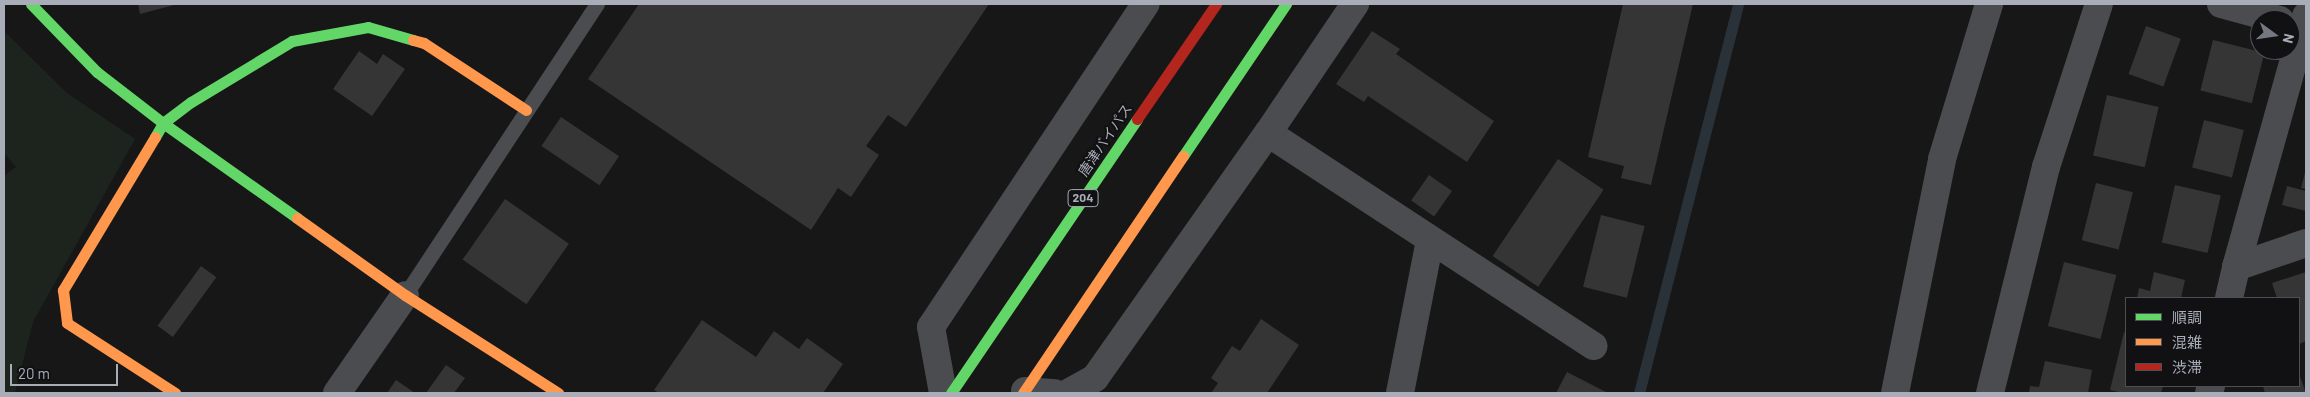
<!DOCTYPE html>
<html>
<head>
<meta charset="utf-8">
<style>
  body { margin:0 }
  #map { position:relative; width:2310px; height:397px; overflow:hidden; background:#171717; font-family:Barlow,"Noto Sans JP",sans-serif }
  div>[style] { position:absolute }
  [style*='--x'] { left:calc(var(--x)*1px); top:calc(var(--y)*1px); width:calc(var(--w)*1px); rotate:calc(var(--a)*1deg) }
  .green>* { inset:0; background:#1d241e }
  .stream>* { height:11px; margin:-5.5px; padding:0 5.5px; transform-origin:5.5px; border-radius:5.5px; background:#2a3239 }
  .building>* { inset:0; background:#353536; transform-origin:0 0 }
  .lane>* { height:15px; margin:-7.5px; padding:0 7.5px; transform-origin:7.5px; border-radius:7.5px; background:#4b4c50 }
  .street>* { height:28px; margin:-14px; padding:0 14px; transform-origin:14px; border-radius:14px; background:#4b4c50 }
  .fast>* { height:11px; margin:-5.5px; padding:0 5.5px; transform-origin:5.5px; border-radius:5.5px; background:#63d668 }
  .slow>* { height:11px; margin:-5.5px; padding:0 5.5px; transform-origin:5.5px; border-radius:5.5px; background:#ff974d }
  .jam>* { height:11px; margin:-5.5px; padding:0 5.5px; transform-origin:5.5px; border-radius:5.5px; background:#b3261e }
  span { translate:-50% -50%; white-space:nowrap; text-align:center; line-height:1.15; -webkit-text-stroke:4px #111113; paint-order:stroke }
  .shield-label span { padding:1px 4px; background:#111113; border:1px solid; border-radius:4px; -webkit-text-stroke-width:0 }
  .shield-label { font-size:12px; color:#a8adb8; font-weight:700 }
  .street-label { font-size:14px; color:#a8adb8 }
  .frame { position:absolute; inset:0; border:5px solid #a8adb8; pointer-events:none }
  .legend { position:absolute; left:2125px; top:297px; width:175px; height:90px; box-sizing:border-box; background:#111113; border:1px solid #4d4f55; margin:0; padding:6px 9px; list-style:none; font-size:15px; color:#a8adb8 }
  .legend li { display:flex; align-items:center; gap:10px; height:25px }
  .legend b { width:25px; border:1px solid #4d4f55 }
  .north { position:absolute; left:2250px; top:10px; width:50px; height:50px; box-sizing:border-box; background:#111113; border:1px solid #4d4f55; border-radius:50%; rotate:104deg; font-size:14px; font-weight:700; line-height:20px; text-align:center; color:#a8adb8 }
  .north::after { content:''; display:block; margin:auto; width:18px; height:22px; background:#757880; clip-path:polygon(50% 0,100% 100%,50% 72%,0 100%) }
  .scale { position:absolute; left:10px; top:364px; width:108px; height:22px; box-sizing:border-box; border:2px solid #a8adb8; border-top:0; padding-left:6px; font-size:15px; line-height:18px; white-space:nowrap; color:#a8adb8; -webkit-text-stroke:4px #111113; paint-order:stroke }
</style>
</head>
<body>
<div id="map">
  <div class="green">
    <div style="clip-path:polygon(4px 31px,67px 93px,135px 139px,33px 322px,15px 393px,4px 393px,4px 176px,16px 167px,4px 153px)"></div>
  </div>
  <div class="stream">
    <div style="--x:1639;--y:393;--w:401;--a:-75.7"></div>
  </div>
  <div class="building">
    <div style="clip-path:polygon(138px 4px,178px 4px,140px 14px)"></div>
    <div style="clip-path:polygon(639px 4px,989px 4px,906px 127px,888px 115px,866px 146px,879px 155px,851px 197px,838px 188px,811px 230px,588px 79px)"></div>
    <div style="clip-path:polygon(1623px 4px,1693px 4px,1651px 185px,1621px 178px,1624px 166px,1588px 157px)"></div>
    <div style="left:2146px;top:26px;width:37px;height:51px;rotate:20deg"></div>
    <div style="clip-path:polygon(1372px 31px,1400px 49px,1396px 54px,1494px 121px,1467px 162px,1368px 96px,1364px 102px,1336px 84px)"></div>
    <div style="left:2213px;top:40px;width:53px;height:52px;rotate:14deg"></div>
    <div style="clip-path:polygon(359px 51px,377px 64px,383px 54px,405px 69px,372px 116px,333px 89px)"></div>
    <div style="left:2107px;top:95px;width:53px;height:62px;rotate:13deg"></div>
    <div style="left:561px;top:117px;width:70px;height:35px;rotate:34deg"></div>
    <div style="left:2204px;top:120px;width:41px;height:49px;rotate:14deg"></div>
    <div style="left:1558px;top:159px;width:55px;height:117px;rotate:34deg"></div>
    <div style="clip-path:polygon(2306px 169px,2306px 189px,2301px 188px)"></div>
    <div style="left:1429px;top:175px;width:28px;height:31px;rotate:35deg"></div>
    <div style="left:2096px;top:183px;width:38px;height:59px;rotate:14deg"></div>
    <div style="left:2175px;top:185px;width:47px;height:59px;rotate:13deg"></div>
    <div style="clip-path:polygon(2287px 186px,2306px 191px,2306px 211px,2282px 205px)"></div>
    <div style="left:505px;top:199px;width:78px;height:74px;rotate:35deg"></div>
    <div style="left:1601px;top:215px;width:45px;height:74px;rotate:14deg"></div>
    <div style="left:2064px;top:262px;width:54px;height:66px;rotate:14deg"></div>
    <div style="left:201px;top:266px;width:19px;height:74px;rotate:36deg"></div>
    <div style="clip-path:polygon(2154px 272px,2185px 280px,2181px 298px,2137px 298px,2139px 288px,2150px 291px)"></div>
    <div style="clip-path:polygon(2306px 272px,2306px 341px,2299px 344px,2299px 298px,2277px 298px,2272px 283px)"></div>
    <div style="clip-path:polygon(1261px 319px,1299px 345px,1267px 393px,1211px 393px,1218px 383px,1211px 378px,1232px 346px,1240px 351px)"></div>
    <div style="clip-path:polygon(702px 320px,756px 357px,774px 331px,799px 349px,807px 338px,843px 364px,823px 393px,659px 393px,654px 390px)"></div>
    <div style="clip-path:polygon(2124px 332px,2126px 333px,2126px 386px,2163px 386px,2161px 393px,2123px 393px,2110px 390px)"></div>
    <div style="clip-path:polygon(2045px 361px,2092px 370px,2088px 393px,2029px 393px,2030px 386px,2039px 387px)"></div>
    <div style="clip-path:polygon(446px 365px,465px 378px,454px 393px,426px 393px)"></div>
    <div style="clip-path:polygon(1567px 372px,1608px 393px,1556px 393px)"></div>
    <div style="clip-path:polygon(2299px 374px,2306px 393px,2265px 393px,2263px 386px,2299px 386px)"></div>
    <div style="clip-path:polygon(396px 380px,415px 393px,387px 393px)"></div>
  </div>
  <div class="lane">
    <div style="--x:405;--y:295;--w:349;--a:-56.6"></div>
  </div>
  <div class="street">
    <div style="--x:2221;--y:4;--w:61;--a:15.2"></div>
    <div style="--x:1268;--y:133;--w:389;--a:33.2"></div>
    <div style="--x:2236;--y:267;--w:74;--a:-18.9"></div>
    <div style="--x:2229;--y:298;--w:32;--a:-77"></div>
    <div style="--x:2236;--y:267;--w:261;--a:-74.4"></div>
    <div style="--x:1025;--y:391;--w:30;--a:4"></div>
    <div style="--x:337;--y:393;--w:119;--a:-55.2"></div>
    <div style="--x:943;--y:393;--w:67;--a:-100.3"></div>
    <div style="--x:931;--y:327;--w:388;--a:-56.4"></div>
    <div style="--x:1068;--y:393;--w:31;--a:-29"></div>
    <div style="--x:1095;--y:378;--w:300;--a:-54.8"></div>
    <div style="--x:1268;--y:133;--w:156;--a:-56"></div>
    <div style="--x:1400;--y:393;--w:156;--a:-78.9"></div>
    <div style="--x:1895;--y:393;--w:239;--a:-78.6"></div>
    <div style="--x:1942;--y:159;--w:162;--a:-73.1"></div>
    <div style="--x:1990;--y:393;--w:233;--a:-76.1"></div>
    <div style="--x:2046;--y:167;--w:171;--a:-72"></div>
    <div style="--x:2209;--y:393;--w:7;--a:-74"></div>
  </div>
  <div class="fast">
    <div style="--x:31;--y:4;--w:95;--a:45.9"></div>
    <div style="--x:97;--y:72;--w:83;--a:37.7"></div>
    <div style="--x:163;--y:123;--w:164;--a:35.3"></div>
    <div style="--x:155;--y:137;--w:16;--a:-60"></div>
    <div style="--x:163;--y:123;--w:35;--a:-37"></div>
    <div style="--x:191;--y:102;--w:118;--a:-31.1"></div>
    <div style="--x:292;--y:41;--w:77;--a:-10.4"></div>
    <div style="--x:368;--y:27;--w:47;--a:16.1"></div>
    <div style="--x:1183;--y:156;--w:184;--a:-55.9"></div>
    <div style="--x:951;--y:393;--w:331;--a:-55.8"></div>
  </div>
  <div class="slow">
    <div style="--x:413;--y:40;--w:11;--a:15"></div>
    <div style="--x:424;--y:43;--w:122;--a:33.3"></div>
    <div style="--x:155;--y:137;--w:179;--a:121"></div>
    <div style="--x:63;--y:290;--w:33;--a:83"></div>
    <div style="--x:67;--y:323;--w:129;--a:32.9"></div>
    <div style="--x:297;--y:218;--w:133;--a:35.5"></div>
    <div style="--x:405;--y:295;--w:182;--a:32.6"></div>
    <div style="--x:1023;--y:393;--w:286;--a:-56"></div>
  </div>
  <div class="jam">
    <div style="--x:1137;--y:119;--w:140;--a:-55.5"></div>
  </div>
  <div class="shield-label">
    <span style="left:1083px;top:198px">204</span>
  </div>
  <div class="street-label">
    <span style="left:1105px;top:140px;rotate:-56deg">唐津バイパス</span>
  </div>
  <div class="frame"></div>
  <ul class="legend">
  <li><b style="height:6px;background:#63d668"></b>順調</li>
  <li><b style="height:6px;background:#ff974d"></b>混雑</li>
  <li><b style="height:6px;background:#b3261e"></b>渋滞</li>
  </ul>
  <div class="north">N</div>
  <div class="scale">20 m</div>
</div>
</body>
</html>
